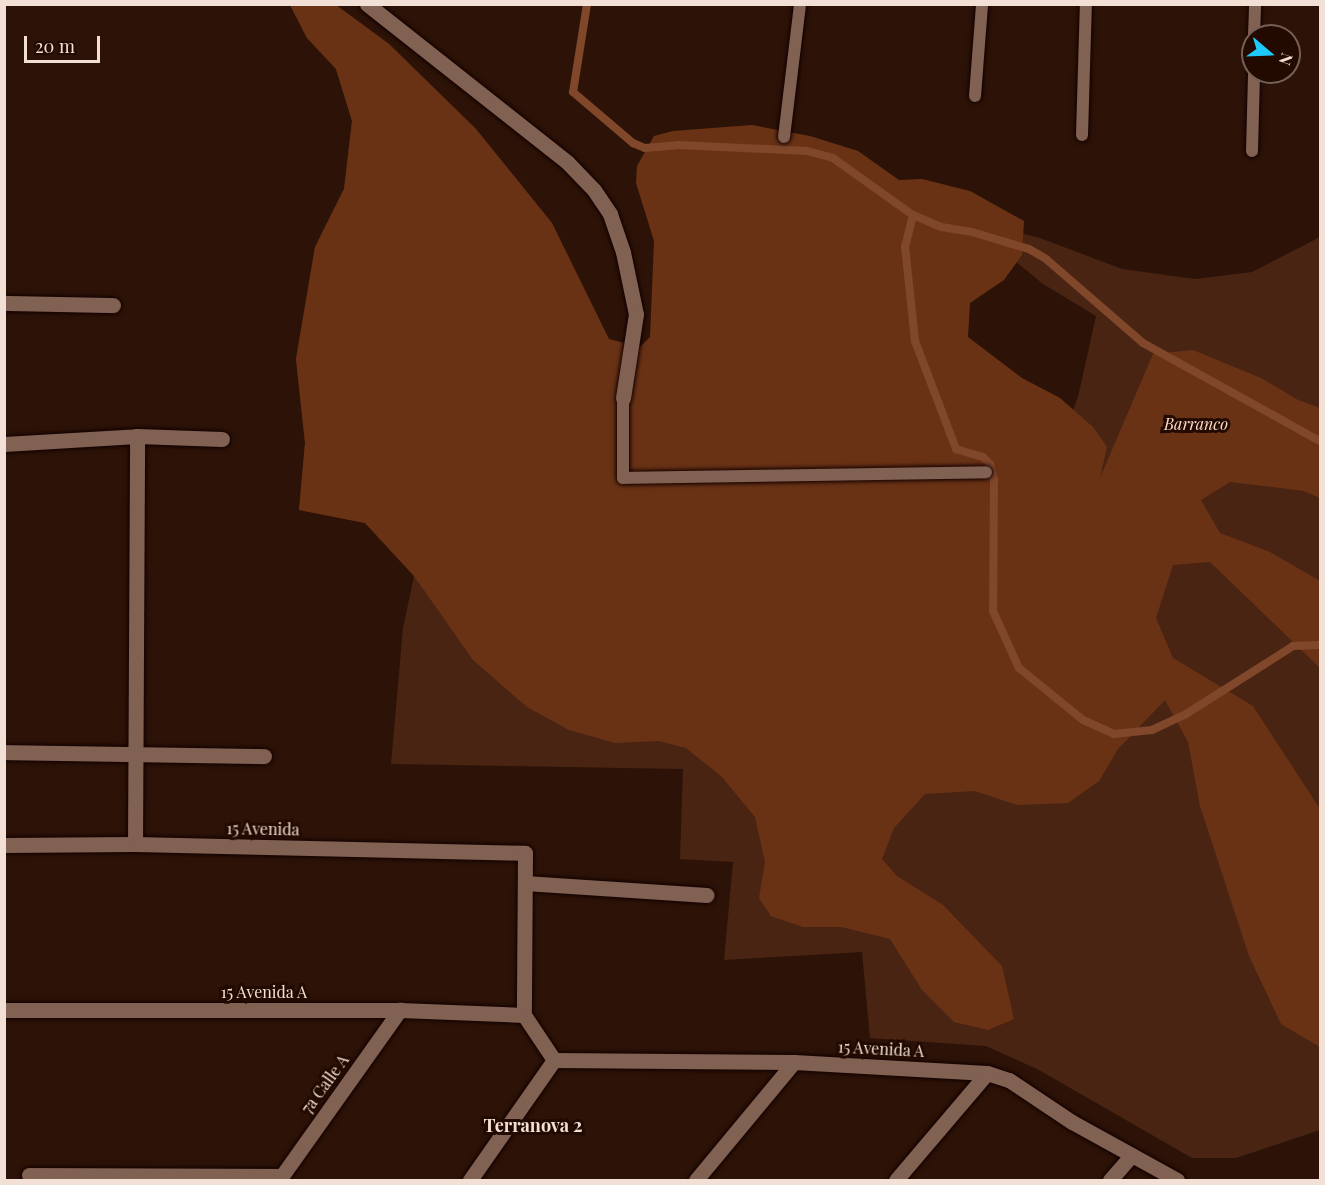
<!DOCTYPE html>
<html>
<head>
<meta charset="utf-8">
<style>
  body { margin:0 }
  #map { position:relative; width:1325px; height:1185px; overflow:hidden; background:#2d1307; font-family:"Playfair Display",serif }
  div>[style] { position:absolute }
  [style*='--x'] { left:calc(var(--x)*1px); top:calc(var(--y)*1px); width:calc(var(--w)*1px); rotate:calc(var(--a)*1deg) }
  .green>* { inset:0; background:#492412 }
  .forest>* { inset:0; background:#6a3215 }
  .stream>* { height:8px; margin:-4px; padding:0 4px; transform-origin:4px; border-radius:4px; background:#81472a }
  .roads { filter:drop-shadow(0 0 2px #130100) drop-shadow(0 0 2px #130100) }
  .service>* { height:12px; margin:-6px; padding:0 6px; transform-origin:6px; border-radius:6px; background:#816152 }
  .minor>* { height:15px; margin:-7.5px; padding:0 7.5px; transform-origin:7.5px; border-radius:7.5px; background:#816152 }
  span { translate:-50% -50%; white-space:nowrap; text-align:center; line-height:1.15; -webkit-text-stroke:6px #220a01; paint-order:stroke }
  .park-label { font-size:16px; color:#ffdac9; font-style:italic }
  .street-label { font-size:16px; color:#f2e0d7 }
  .neighbourhood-label { font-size:18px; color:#f2e0d7; font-weight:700 }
  .frame { position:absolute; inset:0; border:6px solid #f2e0d7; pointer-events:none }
  .north { position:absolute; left:1241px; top:24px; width:60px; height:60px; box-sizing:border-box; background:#220a01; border:2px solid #756057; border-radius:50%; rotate:109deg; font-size:16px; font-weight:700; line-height:24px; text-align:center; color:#f2e0d7 }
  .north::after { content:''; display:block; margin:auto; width:21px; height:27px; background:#20c9fd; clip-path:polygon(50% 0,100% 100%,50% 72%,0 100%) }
  .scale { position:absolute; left:24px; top:36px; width:76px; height:27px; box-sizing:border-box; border:3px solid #f2e0d7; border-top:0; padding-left:8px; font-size:18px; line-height:21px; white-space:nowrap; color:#f2e0d7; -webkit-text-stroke:4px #220a01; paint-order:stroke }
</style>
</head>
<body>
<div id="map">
  <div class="green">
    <div style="clip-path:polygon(290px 5px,336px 5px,389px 44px,476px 129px,585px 365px,1057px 452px,1078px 397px,1096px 316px,1043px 284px,964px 219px,1040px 238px,1122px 269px,1195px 279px,1252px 272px,1320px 237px,1320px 1130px,1236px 1158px,1192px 1158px,1039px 1070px,986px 1046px,870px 1038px,862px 952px,724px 960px,733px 862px,680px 859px,683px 769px,391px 764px,403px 628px,414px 576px,365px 523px,299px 510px,305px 443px,296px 359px,315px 247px,344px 189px,352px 121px,336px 69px,307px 38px)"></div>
  </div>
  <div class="forest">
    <div style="clip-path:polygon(290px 5px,336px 5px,389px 44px,476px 129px,552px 223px,609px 339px,640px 347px,650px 337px,654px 241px,636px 183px,637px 166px,654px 136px,673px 131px,752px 125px,810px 136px,858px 151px,899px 180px,922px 179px,970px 191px,1024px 221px,1022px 255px,1004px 280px,970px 303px,968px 337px,1022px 378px,1060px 398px,1093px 427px,1107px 447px,1100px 478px,1153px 354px,1193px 350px,1261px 378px,1298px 400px,1320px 408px,1320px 498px,1304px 491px,1230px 482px,1201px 500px,1220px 533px,1270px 552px,1320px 581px,1320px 668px,1210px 562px,1173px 565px,1156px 618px,1173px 658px,1253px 706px,1320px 809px,1320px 1047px,1281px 1024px,1249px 956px,1200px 806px,1188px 742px,1165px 700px,1118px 749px,1099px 781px,1068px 803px,1017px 805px,975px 791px,925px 794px,894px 828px,882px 859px,897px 876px,943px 905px,1002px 966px,1014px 1019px,988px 1030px,954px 1022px,922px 990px,890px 939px,841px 927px,803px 927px,771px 916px,759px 898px,765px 862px,755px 817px,722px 777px,686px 748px,658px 741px,615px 743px,569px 730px,527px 707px,473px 660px,414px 576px,365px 523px,299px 510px,305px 443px,296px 359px,315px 247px,344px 189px,352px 121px,336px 69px,307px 38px)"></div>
  </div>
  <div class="stream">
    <div style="--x:587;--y:4;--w:89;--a:99"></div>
    <div style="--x:573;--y:92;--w:79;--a:40.4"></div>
    <div style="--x:633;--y:143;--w:13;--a:23"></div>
    <div style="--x:645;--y:148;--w:32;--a:-5"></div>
    <div style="--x:677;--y:145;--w:130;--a:2.6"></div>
    <div style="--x:807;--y:151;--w:27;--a:15"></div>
    <div style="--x:833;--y:158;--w:98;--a:35.5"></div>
    <div style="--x:913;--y:215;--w:30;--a:23"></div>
    <div style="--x:941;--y:227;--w:31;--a:9"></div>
    <div style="--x:972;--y:232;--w:59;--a:16.6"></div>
    <div style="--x:1029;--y:249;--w:20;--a:30"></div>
    <div style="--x:1046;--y:259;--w:128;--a:40.9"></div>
    <div style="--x:1143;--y:343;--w:202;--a:29"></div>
    <div style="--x:913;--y:215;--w:32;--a:104"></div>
    <div style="--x:905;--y:246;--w:96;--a:84"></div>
    <div style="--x:915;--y:341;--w:116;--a:69.2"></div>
    <div style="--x:956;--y:449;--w:28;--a:17"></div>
    <div style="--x:983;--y:457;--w:10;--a:45"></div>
    <div style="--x:990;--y:464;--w:16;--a:76"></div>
    <div style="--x:994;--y:480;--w:131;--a:90.4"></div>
    <div style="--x:993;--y:611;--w:63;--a:65.5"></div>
    <div style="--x:1019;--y:668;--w:82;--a:39.1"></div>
    <div style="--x:1083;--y:720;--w:34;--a:24"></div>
    <div style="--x:1114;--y:734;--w:38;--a:-6"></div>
    <div style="--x:1152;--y:730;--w:38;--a:-25"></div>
    <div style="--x:1186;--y:714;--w:127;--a:-32.4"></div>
    <div style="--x:1293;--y:646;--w:27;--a:-2"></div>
  </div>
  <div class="roads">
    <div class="service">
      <div style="--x:1254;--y:36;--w:32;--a:-88"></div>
      <div style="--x:975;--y:96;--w:92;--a:-85.6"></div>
      <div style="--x:1082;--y:135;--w:131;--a:-88.3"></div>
      <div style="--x:784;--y:137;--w:134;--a:-83.1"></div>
      <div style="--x:1252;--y:151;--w:79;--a:-88.5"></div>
      <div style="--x:623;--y:398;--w:80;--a:90"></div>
      <div style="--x:623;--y:478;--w:363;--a:-0.9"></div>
    </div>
    <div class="minor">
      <div style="--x:367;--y:4;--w:256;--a:38.3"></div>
      <div style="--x:568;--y:163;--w:37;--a:46"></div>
      <div style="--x:594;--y:190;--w:29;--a:56"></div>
      <div style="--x:610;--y:214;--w:40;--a:71.1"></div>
      <div style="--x:623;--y:252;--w:63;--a:78.2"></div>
      <div style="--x:636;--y:314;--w:85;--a:98.8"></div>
      <div style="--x:4;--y:303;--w:109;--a:1.1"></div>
      <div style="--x:4;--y:444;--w:133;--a:-3.4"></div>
      <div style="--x:137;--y:436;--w:85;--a:2"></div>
      <div style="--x:4;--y:752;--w:260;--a:0.9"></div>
      <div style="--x:135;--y:844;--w:408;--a:-89.7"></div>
      <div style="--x:4;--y:845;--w:131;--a:-0.4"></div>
      <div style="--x:135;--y:844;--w:390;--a:1.3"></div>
      <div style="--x:525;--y:853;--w:162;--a:90.4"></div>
      <div style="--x:524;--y:1015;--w:54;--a:56.3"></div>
      <div style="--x:525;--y:883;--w:182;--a:3.8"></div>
      <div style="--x:4;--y:1010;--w:396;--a:0"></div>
      <div style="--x:400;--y:1010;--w:124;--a:2.3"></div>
      <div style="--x:554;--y:1060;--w:240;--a:0.5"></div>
      <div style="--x:794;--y:1062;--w:193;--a:3.3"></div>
      <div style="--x:987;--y:1073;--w:23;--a:18"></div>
      <div style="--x:1009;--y:1080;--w:76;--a:33.7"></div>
      <div style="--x:1072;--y:1122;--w:120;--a:28.9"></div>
      <div style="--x:29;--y:1175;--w:252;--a:0.2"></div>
      <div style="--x:279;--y:1180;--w:209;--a:-54.6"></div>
      <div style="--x:470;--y:1180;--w:146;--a:-55"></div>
      <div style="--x:696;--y:1180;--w:153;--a:-50.3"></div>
      <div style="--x:896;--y:1180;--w:140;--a:-49.6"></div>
      <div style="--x:1110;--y:1180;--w:33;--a:-49"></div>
    </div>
  </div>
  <div class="park-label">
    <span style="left:1196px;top:424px">Barranco</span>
  </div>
  <div class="street-label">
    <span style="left:263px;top:829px;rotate:1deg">15 Avenida</span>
    <span style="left:264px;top:992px">15 Avenida A</span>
    <span style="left:881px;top:1049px;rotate:3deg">15 Avenida A</span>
    <span style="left:325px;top:1084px;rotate:-54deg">7a Calle A</span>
  </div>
  <div class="neighbourhood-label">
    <span style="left:533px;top:1125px">Terranova 2</span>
  </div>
  <div class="frame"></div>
  <div class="north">N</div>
  <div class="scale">20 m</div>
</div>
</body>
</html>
